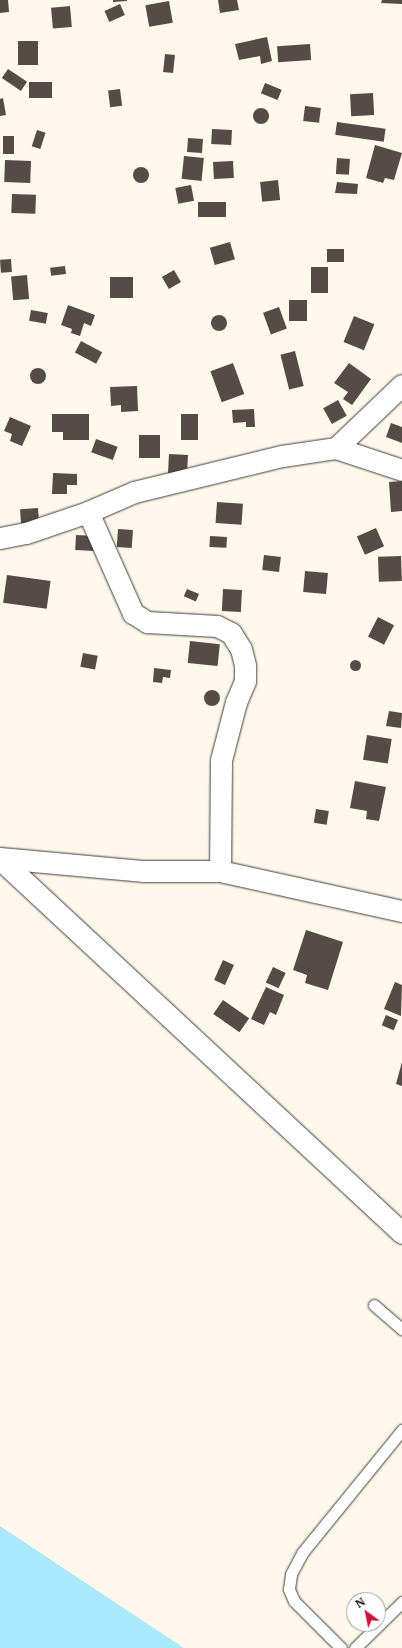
<!DOCTYPE html>
<html>
<head>
<meta charset="utf-8">
<style>
  body { margin:0 }
  #map { position:relative; width:402px; height:1648px; overflow:hidden; background:#fff8eb; font-family:Merriweather,serif }
  div>[style] { position:absolute }
  [style*='--x'] { left:calc(var(--x)*1px); top:calc(var(--y)*1px); width:calc(var(--w)*1px); rotate:calc(var(--a)*1deg) }
  .water>* { inset:0; background:#aaeafc }
  .building>* { inset:0; background:#564b47; transform-origin:0 0 }
  .round { border-radius:50% }
  .roads { filter:drop-shadow(0 0 1px #3f3f3f) drop-shadow(0 0 1px #3f3f3f) }
  .lane>* { height:11px; margin:-5.5px; padding:0 5.5px; transform-origin:5.5px; border-radius:5.5px; background:#fff }
  .street>* { height:21px; margin:-10.5px; padding:0 10.5px; transform-origin:10.5px; border-radius:10.5px; background:#fff }
  span { translate:-50% -50%; white-space:nowrap; text-align:center; line-height:1.15; -webkit-text-stroke:4px #fff; paint-order:stroke }
  .north { position:absolute; left:346px; top:1592px; width:40px; height:40px; box-sizing:border-box; background:#fff; border:1px solid #9e9e9e; border-radius:50%; rotate:327deg; font-size:11px; font-weight:700; line-height:16px; text-align:center; color:#0c0c0c }
  .north::after { content:''; display:block; margin:auto; width:14px; height:18px; background:#c9173a; clip-path:polygon(50% 0,100% 100%,50% 72%,0 100%) }
</style>
</head>
<body>
<div id="map">
  <div class="water">
    <div style="clip-path:polygon(0 1526px,184px 1648px,0 1648px)"></div>
  </div>
  <div class="building">
    <div style="clip-path:polygon(0 0,8px 0,9px 12px,0 13px)"></div>
    <div style="clip-path:polygon(113px 0,127px 0,127px 1px,113px 2px)"></div>
    <div style="clip-path:polygon(218px 0,237px 0,239px 10px,220px 13px)"></div>
    <div style="clip-path:polygon(382px 0,402px 0,402px 4px,381px 3px)"></div>
    <div style="left:169px;top:1px;width:22px;height:24px;rotate:80deg"></div>
    <div style="left:120px;top:4px;width:12px;height:17px;rotate:66deg"></div>
    <div style="left:70px;top:6px;width:21px;height:19px;rotate:85deg"></div>
    <div style="clip-path:polygon(267px 37px,272px 61px,261px 64px,260px 56px,239px 60px,235px 44px)"></div>
    <div style="left:18px;top:41px;width:20px;height:24px"></div>
    <div style="left:310px;top:44px;width:16px;height:33px;rotate:86deg"></div>
    <div style="left:165px;top:54px;width:10px;height:18px;rotate:6deg"></div>
    <div style="left:8px;top:69px;width:23px;height:11px;rotate:34deg"></div>
    <div style="left:29px;top:82px;width:23px;height:16px"></div>
    <div style="left:265px;top:83px;width:18px;height:11px;rotate:22deg"></div>
    <div style="left:120px;top:89px;width:17px;height:12px;rotate:83deg"></div>
    <div style="left:373px;top:93px;width:22px;height:23px;rotate:87deg"></div>
    <div style="clip-path:polygon(3px 98px,6px 115px,0 116px,0 99px)"></div>
    <div style="left:305px;top:106px;width:16px;height:15px;rotate:7deg"></div>
    <div class="round" style="left:253px;top:108px;width:16px;height:16px"></div>
    <div style="left:337px;top:122px;width:49px;height:13px;rotate:8deg"></div>
    <div style="left:212px;top:129px;width:20px;height:15px;rotate:3deg"></div>
    <div style="left:37px;top:130px;width:9px;height:17px;rotate:18deg"></div>
    <div style="left:14px;top:136px;width:18px;height:11px;rotate:90deg"></div>
    <div style="left:188px;top:138px;width:15px;height:14px;rotate:4deg"></div>
    <div style="clip-path:polygon(375px 145px,402px 153px,394px 180px,385px 178px,383px 183px,366px 178px)"></div>
    <div style="left:184px;top:156px;width:20px;height:23px;rotate:6deg"></div>
    <div style="left:337px;top:158px;width:13px;height:16px;rotate:4deg"></div>
    <div style="left:5px;top:160px;width:26px;height:22px;rotate:2deg"></div>
    <div style="left:233px;top:161px;width:17px;height:20px;rotate:87deg"></div>
    <div class="round" style="left:133px;top:167px;width:16px;height:16px"></div>
    <div style="left:278px;top:180px;width:20px;height:18px;rotate:84deg"></div>
    <div style="clip-path:polygon(337px 182px,358px 184px,357px 194px,335px 193px)"></div>
    <div style="left:191px;top:185px;width:16px;height:16px;rotate:79deg"></div>
    <div style="left:12px;top:194px;width:24px;height:19px;rotate:2deg"></div>
    <div style="left:198px;top:202px;width:28px;height:15px"></div>
    <div style="left:230px;top:242px;width:18px;height:21px;rotate:74deg"></div>
    <div style="left:344px;top:249px;width:13px;height:17px;rotate:90deg"></div>
    <div style="left:11px;top:259px;width:13px;height:11px;rotate:86deg"></div>
    <div style="left:65px;top:266px;width:8px;height:15px;rotate:83deg"></div>
    <div style="left:311px;top:267px;width:17px;height:26px"></div>
    <div style="left:174px;top:270px;width:14px;height:14px;rotate:60deg"></div>
    <div style="left:27px;top:275px;width:24px;height:16px;rotate:85deg"></div>
    <div style="left:110px;top:277px;width:23px;height:21px"></div>
    <div style="left:289px;top:300px;width:18px;height:21px"></div>
    <div style="clip-path:polygon(68px 305px,95px 315px,91px 326px,84px 323px,80px 336px,71px 333px,72px 329px,61px 325px)"></div>
    <div style="left:279px;top:307px;width:23px;height:17px;rotate:70deg"></div>
    <div style="left:31px;top:310px;width:17px;height:11px;rotate:10deg"></div>
    <div class="round" style="left:211px;top:315px;width:16px;height:16px"></div>
    <div style="left:354px;top:316px;width:22px;height:28px;rotate:22deg"></div>
    <div style="left:81px;top:341px;width:24px;height:13px;rotate:28deg"></div>
    <div style="left:295px;top:351px;width:36px;height:15px;rotate:76deg"></div>
    <div style="left:233px;top:363px;width:33px;height:24px;rotate:70deg"></div>
    <div style="clip-path:polygon(349px 363px,371px 379px,352px 405px,343px 399px,348px 392px,334px 383px)"></div>
    <div class="round" style="left:30px;top:368px;width:16px;height:16px"></div>
    <div style="clip-path:polygon(137px 386px,138px 411px,121px 412px,121px 405px,111px 406px,110px 387px)"></div>
    <div style="left:338px;top:400px;width:18px;height:17px;rotate:61deg"></div>
    <div style="clip-path:polygon(254px 409px,255px 427px,246px 427px,246px 422px,233px 423px,232px 410px)"></div>
    <div style="clip-path:polygon(52px 414px,89px 414px,89px 440px,63px 440px,63px 432px,52px 432px)"></div>
    <div style="left:198px;top:414px;width:26px;height:17px;rotate:90deg"></div>
    <div style="clip-path:polygon(10px 417px,31px 426px,22px 446px,10px 441px,12px 434px,4px 431px)"></div>
    <div style="clip-path:polygon(391px 423px,402px 427px,402px 443px,386px 437px)"></div>
    <div style="left:139px;top:435px;width:21px;height:23px"></div>
    <div style="left:96px;top:439px;width:23px;height:14px;rotate:20deg"></div>
    <div style="left:169px;top:454px;width:19px;height:20px;rotate:3deg"></div>
    <div style="clip-path:polygon(53px 473px,77px 474px,77px 485px,67px 485px,67px 494px,52px 494px)"></div>
    <div style="clip-path:polygon(402px 481px,402px 511px,391px 512px,389px 482px)"></div>
    <div style="left:217px;top:502px;width:26px;height:21px;rotate:4deg"></div>
    <div style="left:38px;top:508px;width:14px;height:18px;rotate:86deg"></div>
    <div style="left:376px;top:528px;width:20px;height:21px;rotate:66deg"></div>
    <div style="left:118px;top:529px;width:15px;height:18px;rotate:4deg"></div>
    <div style="left:76px;top:535px;width:19px;height:15px;rotate:3deg"></div>
    <div style="left:210px;top:536px;width:17px;height:11px;rotate:3deg"></div>
    <div style="left:264px;top:555px;width:17px;height:15px;rotate:7deg"></div>
    <div style="left:401px;top:556px;width:25px;height:23px;rotate:88deg"></div>
    <div style="left:305px;top:571px;width:23px;height:21px;rotate:5deg"></div>
    <div style="left:7px;top:575px;width:44px;height:28px;rotate:8deg"></div>
    <div style="left:187px;top:589px;width:13px;height:8px;rotate:23deg"></div>
    <div style="left:223px;top:589px;width:19px;height:22px;rotate:3deg"></div>
    <div style="left:378px;top:617px;width:18px;height:22px;rotate:27deg"></div>
    <div style="left:190px;top:641px;width:30px;height:22px;rotate:6deg"></div>
    <div style="left:83px;top:653px;width:15px;height:14px;rotate:11deg"></div>
    <div class="round" style="left:349.5px;top:659.5px;width:11px;height:11px"></div>
    <div style="clip-path:polygon(154px 668px,171px 670px,170px 678px,163px 677px,162px 683px,153px 682px)"></div>
    <div class="round" style="left:204px;top:690px;width:16px;height:16px"></div>
    <div style="clip-path:polygon(389px 711px,402px 713px,401px 728px,386px 726px)"></div>
    <div style="left:367px;top:735px;width:25px;height:25px;rotate:9deg"></div>
    <div style="clip-path:polygon(355px 781px,386px 787px,379px 821px,366px 819px,367px 811px,350px 808px)"></div>
    <div style="left:316px;top:809px;width:13px;height:14px;rotate:9deg"></div>
    <div style="clip-path:polygon(306px 930px,343px 942px,328px 990px,305px 983px,307px 975px,293px 970px)"></div>
    <div style="left:223px;top:960px;width:12px;height:22px;rotate:24deg"></div>
    <div style="left:273px;top:967px;width:14px;height:17px;rotate:25deg"></div>
    <div style="clip-path:polygon(395px 982px,402px 985px,401px 1016px,384px 1009px)"></div>
    <div style="clip-path:polygon(266px 987px,284px 995px,276px 1015px,270px 1012px,264px 1025px,251px 1019px)"></div>
    <div style="left:223px;top:1000px;width:32px;height:17px;rotate:35deg"></div>
    <div style="left:386px;top:1015px;width:13px;height:11px;rotate:23deg"></div>
    <div style="clip-path:polygon(402px 1062px,402px 1086px,396px 1084px)"></div>
  </div>
  <div class="roads">
    <div class="lane">
      <div style="--x:374;--y:1305;--w:37;--a:41"></div>
      <div style="--x:341;--y:1648;--w:66;--a:-135"></div>
      <div style="--x:294;--y:1601;--w:13;--a:-113"></div>
      <div style="--x:289;--y:1589;--w:15;--a:-82"></div>
      <div style="--x:291;--y:1574;--w:24;--a:-62"></div>
      <div style="--x:302;--y:1553;--w:159;--a:-50.9"></div>
      <div style="--x:355;--y:1648;--w:66;--a:-44.4"></div>
    </div>
    <div class="street">
      <div style="--x:336;--y:448;--w:70;--a:18.4"></div>
      <div style="--x:88;--y:512;--w:111;--a:66"></div>
      <div style="--x:133;--y:613;--w:17;--a:33"></div>
      <div style="--x:147;--y:622;--w:70;--a:3.3"></div>
      <div style="--x:217;--y:626;--w:16;--a:27"></div>
      <div style="--x:231;--y:633;--w:19;--a:58"></div>
      <div style="--x:241;--y:649;--w:16;--a:76"></div>
      <div style="--x:245;--y:665;--w:16;--a:90"></div>
      <div style="--x:245;--y:681;--w:23;--a:113"></div>
      <div style="--x:236;--y:702;--w:60;--a:104.5"></div>
      <div style="--x:221;--y:760;--w:111;--a:90.5"></div>
      <div style="--x:0;--y:538;--w:26;--a:-11"></div>
      <div style="--x:26;--y:533;--w:65;--a:-18.7"></div>
      <div style="--x:88;--y:512;--w:50;--a:-23.5"></div>
      <div style="--x:134;--y:492;--w:152;--a:-13.7"></div>
      <div style="--x:282;--y:456;--w:55;--a:-8.4"></div>
      <div style="--x:336;--y:448;--w:91;--a:-43.7"></div>
      <div style="--x:0;--y:858;--w:145;--a:5.2"></div>
      <div style="--x:144;--y:871;--w:76;--a:0"></div>
      <div style="--x:220;--y:871;--w:186;--a:12.4"></div>
      <div style="--x:0;--y:859;--w:549;--a:42.93"></div>
    </div>
  </div>
  <div class="north">N</div>
</div>
</body>
</html>
